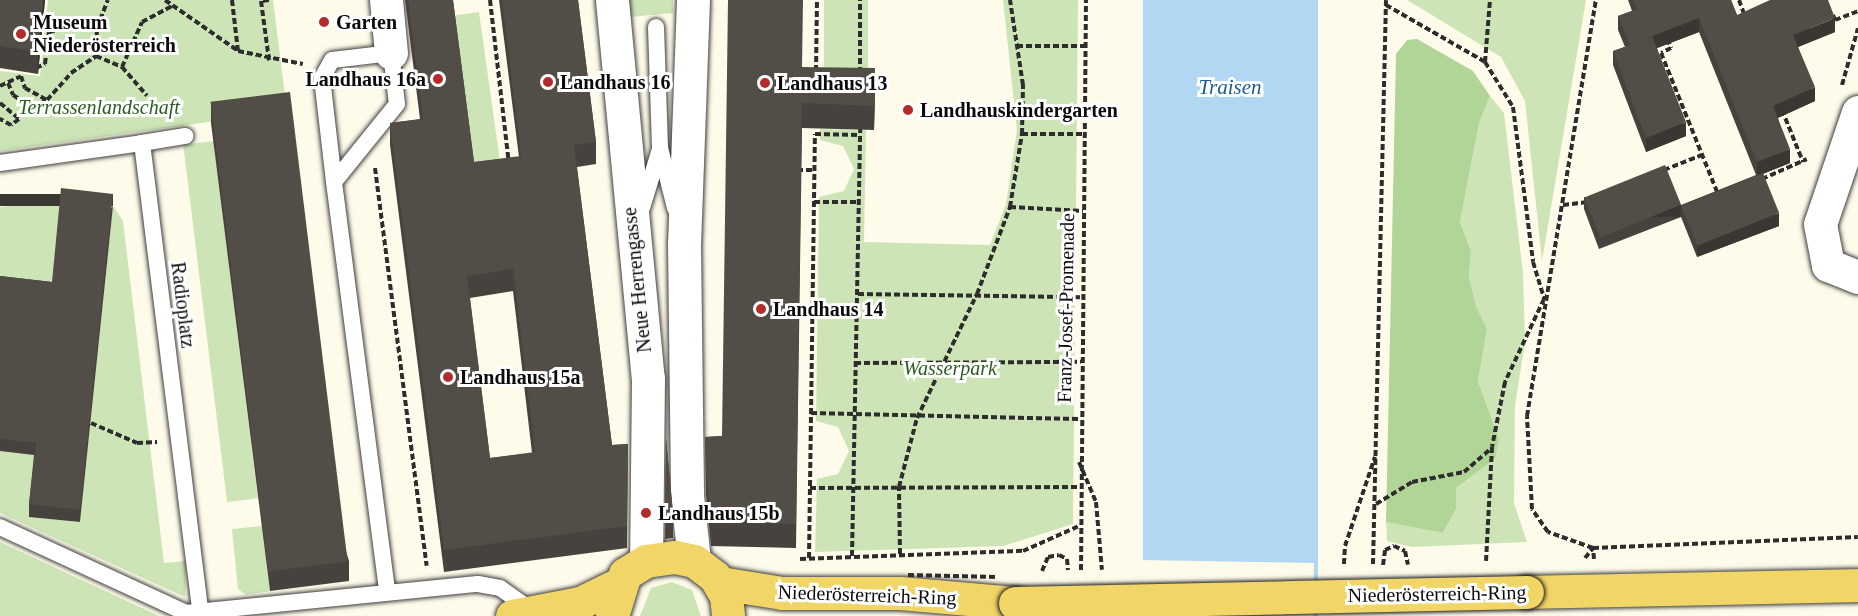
<!DOCTYPE html>
<html>
<head>
<meta charset="utf-8">
<style>
  body { margin:0 }
  #map { position:relative; width:1858px; height:616px; overflow:hidden; background:#fefbea; font-family:Georgia,serif }
  div>[style] { position:absolute }
  [style*='--x'] { left:calc(var(--x)*1px); top:calc(var(--y)*1px); width:calc(var(--w)*1px); rotate:calc(var(--a)*1deg) }
  .green>* { inset:0; background:#cde5b6; transform-origin:0 0 }
  .forest>* { inset:0; background:#b0d597 }
  .water>* { inset:0; background:#b2d7f2; transform-origin:0 0 }
  .pier>* { inset:0; background:#fefbea; transform-origin:0 0 }
  .path>* { height:4px; margin-top:-2px; transform-origin:0; background:repeating-linear-gradient(90deg,#2d2d2d 0 6px,transparent 0 9px) }
  .roads { filter:drop-shadow(0 0 2px #3e3e3e) drop-shadow(0 0 2px #3e3e3e) }
  .lane>* { height:16px; margin:-8px; padding:0 8px; transform-origin:8px; border-radius:8px; background:#fff }
  .street>* { height:33px; margin:-16.5px; padding:0 16.5px; transform-origin:16.5px; border-radius:16.5px; background:#fff }
  .primary>* { height:33px; margin:-16.5px; padding:0 16.5px; transform-origin:16.5px; border-radius:16.5px; background:#f1d567 }
  .path-bridge>* { height:4px; margin-top:-2px; transform-origin:0; background:repeating-linear-gradient(90deg,#2d2d2d 0 6px,transparent 0 9px) }
  .bridges { filter:drop-shadow(0 0 2px #1c1c1c) drop-shadow(0 0 2px #1c1c1c) }
  .primary-bridge>* { height:33px; margin:-16.5px; padding:0 16.5px; transform-origin:16.5px; border-radius:16.5px; background:#f1d567 }
  .wall>* { inset:0; background:#47423e }
  .shaded-wall>* { inset:0; background:#3a3632; transform-origin:0 0 }
  .building>* { inset:0; background:#534d48; transform-origin:0 0 }
  .dots>* { width:16px; height:16px; translate:-50% -50%; box-sizing:border-box; border:3px solid #fff; border-radius:50% }
  span { translate:-50% -50%; white-space:nowrap; text-align:center; line-height:1.15; -webkit-text-stroke:6px #fff; paint-order:stroke }
  .poi-label { font-size:20px; color:#0b0b0b; font-weight:700 }
  .left { translate:0 -50%; text-align:left }
  .right { translate:-100% -50%; text-align:right }
  .park-label { font-size:20px; color:#2a5e20; font-style:italic }
  .street-label { font-size:20px; color:#0b0b0b }
  .water-label { font-size:21px; color:#1c5b94; font-style:italic }
</style>
</head>
<body>
<div id="map">
  <div class="green">
    <div style="clip-path:polygon(48px 0,273px 0,287px 111px,0 151px,0 71px,40px 76px)"></div>
    <div style="clip-path:polygon(627px 0,673px 0,673px 13px,629px 17px)"></div>
    <div style="left:824px;top:0;width:44px;height:75px"></div>
    <div style="clip-path:polygon(1003px 0,1078px 0,1073px 524px,1003px 546px,815px 552px,817px 479px,838px 474px,849px 451px,838px 427px,816px 421px,819px 197px,844px 191px,854px 169px,843px 146px,820px 140px,820px 129px,866px 130px,864px 242px,990px 245px,1006px 204px,1017px 130px)"></div>
    <div style="clip-path:polygon(1407px 0,1586px 0,1542px 261px,1525px 101px,1501px 57px)"></div>
    <div style="left:479px;top:12px;width:157px;height:27px;rotate:82deg"></div>
    <div style="clip-path:polygon(1490px 96px,1504px 113px,1523px 273px,1525px 342px,1515px 406px,1514px 503px,1527px 542px,1412px 547px,1387px 541px,1386px 522px,1443px 533px,1456px 509px,1456px 488px,1495px 459px,1499px 439px,1478px 381px,1487px 329px,1476px 306px,1469px 276px,1471px 251px,1460px 222px,1479px 123px)"></div>
    <div style="left:214px;top:141px;width:360px;height:31px;rotate:83deg"></div>
    <div style="clip-path:polygon(61px 200px,30px 517px,80px 522px,113px 206px,123px 221px,164px 563px,186px 561px,185px 597px,0 513px,0 207px)"></div>
    <div style="clip-path:polygon(262px 526px,270px 591px,246px 595px,238px 589px,232px 529px)"></div>
    <div style="clip-path:polygon(0 542px,159px 616px,0 616px)"></div>
    <div style="clip-path:polygon(672px 582px,692px 590px,701px 616px,640px 616px,651px 588px)"></div>
  </div>
  <div class="forest">
    <div style="clip-path:polygon(1417px 39px,1473px 71px,1490px 96px,1479px 123px,1460px 222px,1471px 251px,1469px 276px,1476px 306px,1487px 329px,1478px 381px,1499px 439px,1495px 459px,1456px 488px,1456px 509px,1443px 533px,1386px 522px,1396px 54px,1407px 40px)"></div>
  </div>
  <div class="water">
    <div style="left:1143px;top:0;width:175px;height:616px"></div>
  </div>
  <div class="pier">
    <div style="left:1314px;top:563px;width:53px;height:174px;rotate:91deg"></div>
  </div>
  <div class="path">
    <div style="--x:165;--y:0;--w:89;--a:34.9"></div>
    <div style="--x:232;--y:0;--w:51;--a:83.3"></div>
    <div style="--x:238;--y:51;--w:66;--a:11.3"></div>
    <div style="--x:269;--y:0;--w:8;--a:173"></div>
    <div style="--x:261;--y:1;--w:60;--a:82.3"></div>
    <div style="--x:490;--y:0;--w:164;--a:83.4"></div>
    <div style="--x:1739;--y:0;--w:15;--a:70"></div>
    <div style="--x:1386;--y:5;--w:114;--a:29.9"></div>
    <div style="--x:1485;--y:62;--w:53;--a:58.1"></div>
    <div style="--x:1513;--y:107;--w:156;--a:82.6"></div>
    <div style="--x:1533;--y:262;--w:39;--a:73"></div>
    <div style="--x:1544;--y:299;--w:92;--a:115.2"></div>
    <div style="--x:1505;--y:382;--w:66;--a:101.3"></div>
    <div style="--x:1492;--y:447;--w:114;--a:93"></div>
    <div style="--x:1833;--y:15;--w:5;--a:68"></div>
    <div style="--x:1835;--y:20;--w:25;--a:-21"></div>
    <div style="--x:1667;--y:39;--w:10;--a:66"></div>
    <div style="--x:1671;--y:48;--w:11;--a:153"></div>
    <div style="--x:1661;--y:53;--w:152;--a:68"></div>
    <div style="--x:1017;--y:46;--w:68;--a:0"></div>
    <div style="--x:96;--y:56;--w:28;--a:23"></div>
    <div style="--x:122;--y:67;--w:38;--a:49"></div>
    <div style="--x:1485;--y:62;--w:62;--a:-85.4"></div>
    <div style="--x:122;--y:67;--w:49;--a:-66"></div>
    <div style="--x:142;--y:22;--w:34;--a:-28"></div>
    <div style="--x:36;--y:68;--w:10;--a:-24"></div>
    <div style="--x:45;--y:64;--w:32;--a:-83"></div>
    <div style="--x:49;--y:32;--w:32;--a:-14"></div>
    <div style="--x:80;--y:24;--w:17;--a:13"></div>
    <div style="--x:816;--y:71;--w:71;--a:-89.2"></div>
    <div style="--x:860;--y:73;--w:73;--a:-90"></div>
    <div style="--x:8;--y:83;--w:13;--a:67"></div>
    <div style="--x:13;--y:95;--w:24;--a:33"></div>
    <div style="--x:33;--y:108;--w:16;--a:-30"></div>
    <div style="--x:1842;--y:85;--w:59;--a:-74.3"></div>
    <div style="--x:0;--y:86;--w:23;--a:-25"></div>
    <div style="--x:21;--y:76;--w:13;--a:72"></div>
    <div style="--x:25;--y:88;--w:25;--a:29"></div>
    <div style="--x:47;--y:100;--w:36;--a:-48"></div>
    <div style="--x:71;--y:73;--w:30;--a:-34"></div>
    <div style="--x:96;--y:56;--w:28;--a:-88"></div>
    <div style="--x:97;--y:28;--w:30;--a:-69"></div>
    <div style="--x:0;--y:103;--w:25;--a:40"></div>
    <div style="--x:19;--y:119;--w:10;--a:143"></div>
    <div style="--x:11;--y:125;--w:13;--a:-151"></div>
    <div style="--x:1782;--y:110;--w:56;--a:68"></div>
    <div style="--x:1022;--y:134;--w:62;--a:0"></div>
    <div style="--x:375;--y:168;--w:401;--a:82.6"></div>
    <div style="--x:797;--y:170;--w:17;--a:0"></div>
    <div style="--x:1664;--y:170;--w:41;--a:-21.5"></div>
    <div style="--x:1762;--y:179;--w:49;--a:-24"></div>
    <div style="--x:814;--y:202;--w:45;--a:0"></div>
    <div style="--x:1563;--y:205;--w:25;--a:-7"></div>
    <div style="--x:1010;--y:207;--w:73;--a:3.1"></div>
    <div style="--x:858;--y:294;--w:224;--a:0.8"></div>
    <div style="--x:855;--y:363;--w:226;--a:-0.3"></div>
    <div style="--x:811;--y:413;--w:269;--a:1.3"></div>
    <div style="--x:91;--y:423;--w:50;--a:23.5"></div>
    <div style="--x:137;--y:443;--w:20;--a:-3"></div>
    <div style="--x:1079;--y:462;--w:43;--a:67"></div>
    <div style="--x:1096;--y:502;--w:68;--a:85"></div>
    <div style="--x:810;--y:488;--w:268;--a:-0.2"></div>
    <div style="--x:1376;--y:504;--w:42;--a:-31.4"></div>
    <div style="--x:1412;--y:482;--w:53;--a:-10.9"></div>
    <div style="--x:1464;--y:472;--w:37;--a:-41"></div>
    <div style="--x:900;--y:554;--w:67;--a:-90.9"></div>
    <div style="--x:899;--y:487;--w:71;--a:-75.4"></div>
    <div style="--x:917;--y:418;--w:138;--a:-64.2"></div>
    <div style="--x:977;--y:294;--w:93;--a:-69.2"></div>
    <div style="--x:1010;--y:207;--w:74;--a:-80.7"></div>
    <div style="--x:1022;--y:134;--w:49;--a:-88.8"></div>
    <div style="--x:1023;--y:85;--w:86;--a:-98.7"></div>
    <div style="--x:852;--y:556;--w:431;--a:-88.9"></div>
    <div style="--x:809;--y:558;--w:424;--a:-89.2"></div>
    <div style="--x:815;--y:134;--w:44;--a:1.3"></div>
    <div style="--x:1585;--y:558;--w:13;--a:-51"></div>
    <div style="--x:1593;--y:548;--w:265;--a:-2.4"></div>
    <div style="--x:800;--y:559;--w:223;--a:-2.1"></div>
    <div style="--x:1023;--y:551;--w:61;--a:-24.1"></div>
    <div style="--x:1594;--y:559;--w:11;--a:-95"></div>
    <div style="--x:1593;--y:548;--w:48;--a:-160.4"></div>
    <div style="--x:1548;--y:532;--w:28;--a:-125"></div>
    <div style="--x:1532;--y:509;--w:93;--a:-93.1"></div>
    <div style="--x:1527;--y:416;--w:422;--a:-80.6"></div>
    <div style="--x:1344;--y:564;--w:18;--a:-87"></div>
    <div style="--x:1345;--y:546;--w:94;--a:-71.4"></div>
    <div style="--x:1373;--y:564;--w:564;--a:-88.68"></div>
    <div style="--x:1383;--y:565;--w:15;--a:-82"></div>
    <div style="--x:1385;--y:550;--w:10;--a:-24"></div>
    <div style="--x:1394;--y:546;--w:12;--a:24"></div>
    <div style="--x:1405;--y:551;--w:14;--a:78"></div>
    <div style="--x:1081;--y:570;--w:570;--a:-89.5"></div>
    <div style="--x:1042;--y:571;--w:15;--a:-67"></div>
    <div style="--x:1048;--y:557;--w:11;--a:-10"></div>
    <div style="--x:1059;--y:555;--w:9;--a:27"></div>
    <div style="--x:1067;--y:559;--w:11;--a:85"></div>
  </div>
  <div class="roads">
    <div class="lane">
      <div style="--x:656;--y:27;--w:121;--a:88.1"></div>
      <div style="--x:660;--y:148;--w:62;--a:76"></div>
      <div style="--x:142;--y:143;--w:44;--a:-9.2"></div>
      <div style="--x:0;--y:163;--w:143;--a:-8"></div>
      <div style="--x:142;--y:143;--w:477;--a:82.9"></div>
      <div style="--x:334;--y:182;--w:100;--a:-51.1"></div>
      <div style="--x:397;--y:104;--w:51;--a:-96.7"></div>
      <div style="--x:391;--y:53;--w:59;--a:173.2"></div>
      <div style="--x:332;--y:60;--w:21;--a:119"></div>
      <div style="--x:322;--y:78;--w:105;--a:83.4"></div>
      <div style="--x:334;--y:182;--w:411;--a:82.6"></div>
      <div style="--x:642;--y:208;--w:62;--a:-73"></div>
      <div style="--x:0;--y:527;--w:205;--a:24.8"></div>
      <div style="--x:186;--y:613;--w:293;--a:-5.7"></div>
      <div style="--x:478;--y:584;--w:22;--a:10"></div>
      <div style="--x:500;--y:588;--w:42;--a:35.2"></div>
    </div>
    <div class="street">
      <div style="--x:386;--y:0;--w:53;--a:84.6"></div>
      <div style="--x:612;--y:0;--w:380;--a:84.6"></div>
      <div style="--x:648;--y:378;--w:183;--a:90.6"></div>
      <div style="--x:693;--y:0;--w:244;--a:92.1"></div>
      <div style="--x:684;--y:244;--w:251;--a:89.3"></div>
      <div style="--x:687;--y:495;--w:66;--a:83.9"></div>
      <div style="--x:1858;--y:112;--w:118;--a:108.7"></div>
      <div style="--x:1820;--y:224;--w:42;--a:79"></div>
      <div style="--x:1828;--y:265;--w:32;--a:22"></div>
    </div>
    <div class="primary">
      <div style="--x:720;--y:583;--w:63;--a:9.2"></div>
      <div style="--x:782;--y:593;--w:118;--a:0"></div>
      <div style="--x:900;--y:593;--w:115;--a:5"></div>
      <div style="--x:1527;--y:592;--w:331;--a:-1.2"></div>
      <div style="--x:512;--y:616;--w:69;--a:-10.8"></div>
      <div style="--x:580;--y:603;--w:41;--a:-25.9"></div>
      <div style="--x:612;--y:616;--w:44;--a:-72.8"></div>
      <div style="--x:625;--y:574;--w:25;--a:-32"></div>
      <div style="--x:646;--y:561;--w:29;--a:-8"></div>
      <div style="--x:675;--y:557;--w:19;--a:12"></div>
      <div style="--x:694;--y:561;--w:26;--a:37"></div>
      <div style="--x:715;--y:577;--w:22;--a:60"></div>
      <div style="--x:726;--y:596;--w:20;--a:84"></div>
    </div>
  </div>
  <div class="path-bridge">
    <div style="--x:908;--y:575;--w:90;--a:1.3"></div>
  </div>
  <div class="bridges">
    <div class="primary-bridge">
      <div style="--x:1015;--y:603;--w:512;--a:-1.23"></div>
    </div>
  </div>
  <div class="wall">
    <div style="clip-path:polygon(0 0,45px 0,38px 74px,0 68px)"></div>
    <div style="clip-path:polygon(evenodd,405px 0,453px 0,474px 162px,519px 157px,499px 0,578px 0,596px 142px,596px 164px,577px 167px,612px 445px,628px 444px,627px 548px,444px 572px,390px 145px,390px 123px,420px 119px,405px 0,513px 291px,532px 453px,490px 458px,470px 298px,513px 291px)"></div>
    <div style="clip-path:polygon(1628px 0,1731px 0,1737px 15px,1835px 32px,1798px 47px,1815px 101px,1778px 118px,1790px 163px,1763px 174px,1779px 226px,1697px 257px,1681px 217px,1599px 249px,1584px 209px,1584px 197px,1681px 205px,1756px 175px,1699px 32px,1657px 48px,1686px 136px,1646px 152px,1613px 65px,1613px 51px,1625px 47px,1618px 30px,1618px 16px,1632px 11px)"></div>
    <div style="clip-path:polygon(803px 67px,875px 92px,874px 130px,802px 128px,796px 548px,711px 546px,706px 494px,705px 437px,722px 436px)"></div>
    <div style="clip-path:polygon(211px 103px,349px 561px,349px 581px,270px 591px,211px 123px)"></div>
    <div style="clip-path:polygon(113px 206px,80px 522px,29px 517px,29px 504px,34px 455px,0 451px,0 276px,52px 282px)"></div>
    <div style="clip-path:polygon(666px 438px,673px 513px,673px 538px,665px 539px)"></div>
  </div>
  <div class="shaded-wall">
    <div style="clip-path:polygon(43px 0,45px 0,38px 74px,38px 52px)"></div>
    <div style="clip-path:polygon(1699px 18px,1699px 32px,1652px 50px,1652px 36px)"></div>
    <div style="clip-path:polygon(1835px 18px,1835px 32px,1793px 49px,1793px 35px)"></div>
    <div style="clip-path:polygon(875px 68px,875px 92px,874px 130px,874px 106px)"></div>
    <div style="clip-path:polygon(1815px 87px,1815px 101px,1773px 120px,1773px 106px)"></div>
    <div style="clip-path:polygon(1686px 122px,1686px 136px,1646px 152px,1646px 138px)"></div>
    <div style="clip-path:polygon(1790px 149px,1790px 163px,1757px 176px,1757px 162px)"></div>
    <div style="left:113px;top:194px;width:12px;height:318px;rotate:90deg"></div>
    <div style="left:1681px;top:205px;width:12px;height:88px;rotate:90deg"></div>
    <div style="clip-path:polygon(1779px 213px,1779px 226px,1697px 257px,1697px 245px)"></div>
  </div>
  <div class="building">
    <div style="clip-path:polygon(0 0,43px 0,38px 52px,0 46px)"></div>
    <div style="clip-path:polygon(evenodd,408px 0,453px 0,474px 162px,521px 156px,502px 0,578px 0,596px 142px,574px 145px,612px 445px,628px 444px,627px 526px,444px 550px,390px 123px,423px 119px,408px 0,513px 269px,535px 452px,490px 458px,467px 276px,513px 269px)"></div>
    <div style="clip-path:polygon(728px 0,803px 0,802px 67px,875px 68px,874px 106px,802px 103px,796px 524px,711px 521px,706px 469px,705px 437px,722px 436px)"></div>
    <div style="clip-path:polygon(1633px 0,1731px 0,1737px 15px,1770px 0,1828px 0,1835px 18px,1793px 35px,1815px 87px,1773px 106px,1790px 149px,1757px 162px,1699px 18px,1652px 36px,1686px 122px,1646px 138px,1613px 51px,1630px 45px,1618px 16px,1637px 9px)"></div>
    <div style="left:290px;top:92px;width:473px;height:80px;rotate:83deg"></div>
    <div style="left:1665px;top:165px;width:43px;height:87px;rotate:68deg"></div>
    <div style="left:1763px;top:173px;width:43px;height:88px;rotate:68deg"></div>
    <div style="clip-path:polygon(61px 188px,113px 194px,80px 510px,29px 504px,36px 443px,0 439px,0 276px,52px 282px)"></div>
    <div style="clip-path:polygon(666px 438px,673px 513px,665px 514px)"></div>
  </div>
  <div class="dots">
    <div style="left:324px;top:22px;background:#b22c2c"></div>
    <div style="left:21px;top:34px;background:#b22c2c"></div>
    <div style="left:438px;top:79px;background:#b22c2c"></div>
    <div style="left:548px;top:82px;background:#b22c2c"></div>
    <div style="left:765px;top:83px;background:#b22c2c"></div>
    <div style="left:908px;top:110px;background:#b22c2c"></div>
    <div style="left:761px;top:309px;background:#b22c2c"></div>
    <div style="left:448px;top:377px;background:#b22c2c"></div>
    <div style="left:646px;top:513px;background:#b22c2c"></div>
  </div>
  <div class="poi-label">
    <span class="left" style="left:336px;top:22px">Garten</span>
    <span class="left" style="left:33px;top:34px">Museum<br>Niederösterreich</span>
    <span class="right" style="left:426px;top:79px">Landhaus 16a</span>
    <span class="left" style="left:560px;top:82px">Landhaus 16</span>
    <span class="left" style="left:777px;top:83px">Landhaus 13</span>
    <span class="left" style="left:920px;top:110px">Landhauskindergarten</span>
    <span class="left" style="left:773px;top:309px">Landhaus 14</span>
    <span class="left" style="left:460px;top:377px">Landhaus 15a</span>
    <span class="left" style="left:658px;top:513px">Landhaus 15b</span>
  </div>
  <div class="park-label">
    <span style="left:99px;top:107px">Terrassenlandschaft</span>
    <span style="left:950px;top:368px">Wasserpark</span>
  </div>
  <div class="street-label">
    <span style="left:637px;top:280px;rotate:-96deg">Neue Herrengasse</span>
    <span style="left:183px;top:305px;rotate:83deg">Radioplatz</span>
    <span style="left:1066px;top:308px;rotate:-89deg">Franz-Josef-Promenade</span>
    <span style="left:1437px;top:594px;rotate:-1deg">Niederösterreich-Ring</span>
    <span style="left:867px;top:595px;rotate:2deg">Niederösterreich-Ring</span>
  </div>
  <div class="water-label">
    <span style="left:1230px;top:87px">Traisen</span>
  </div>
</div>
</body>
</html>
